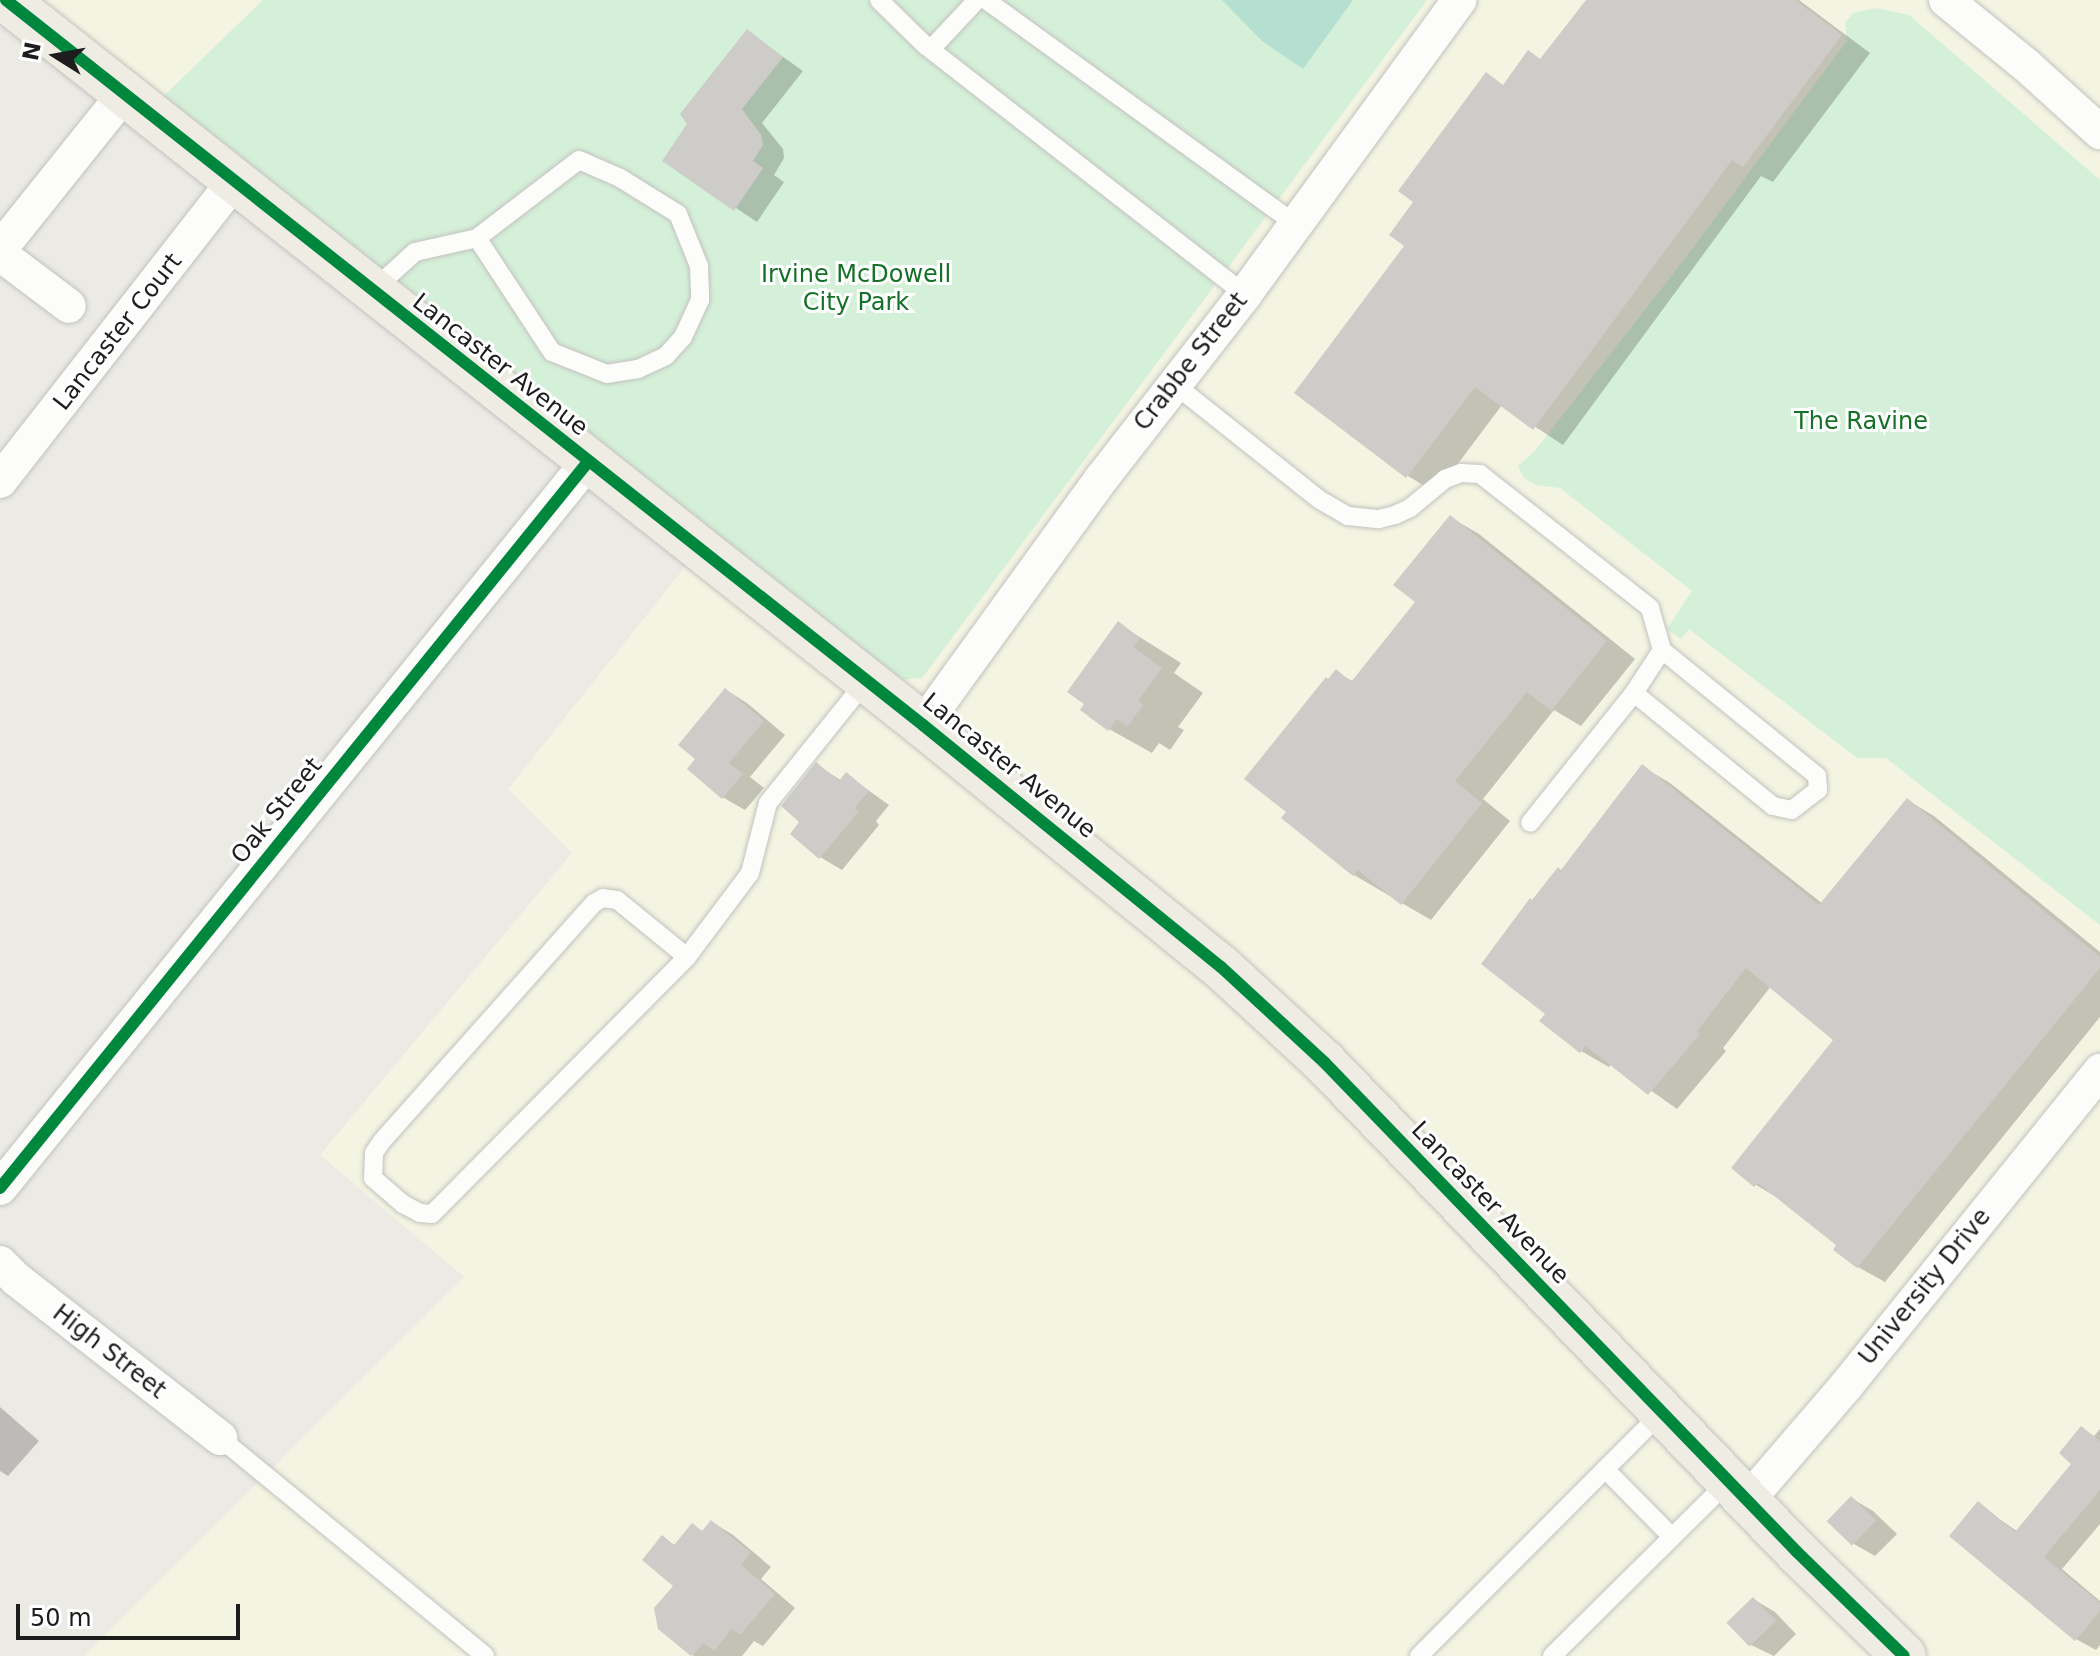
<!DOCTYPE html>
<html>
<head>
<meta charset="utf-8">
<style>
  body { margin:0 }
  #map { position:relative; width:2100px; height:1656px; overflow:hidden; background:#ebeae5; font-family:"DejaVu Sans",sans-serif }
  div>[style] { position:absolute }
  [style*='--x'] { left:calc(var(--x)*1px); top:calc(var(--y)*1px); width:calc(var(--w)*1px); rotate:calc(var(--a)*1deg) }
  .education>* { inset:0; background:#f3f4e1 }
  .park>* { inset:0; background:#d5f0d8 }
  .pitch>* { inset:0; background:#b5dfd1 }
  .shadow>* { inset:0; background:#0003 }
  .building>* { inset:0; background:#ceccc8; transform-origin:0 0 }
  .roads { filter:drop-shadow(0 0 2px #c2c2c0) drop-shadow(0 0 2px #c2c2c0) }
  .service>* { height:18px; margin:-9px; padding:0 9px; transform-origin:9px; border-radius:9px; background:#fcfcfb }
  .minor>* { height:34px; margin:-17px; padding:0 17px; transform-origin:17px; border-radius:17px; background:#fcfcfb }
  .primary>* { height:44px; margin:-22px; padding:0 22px; transform-origin:22px; border-radius:22px; background:#efece4 }
  .cycleway>* { height:12px; margin:-6px; padding:0 6px; transform-origin:6px; border-radius:6px; background:#00873e }
  span { translate:-50% -50%; white-space:nowrap; text-align:center; line-height:1.15; -webkit-text-stroke:6px #fff; paint-order:stroke }
  .park-label { font-size:24px; color:#147127 }
  .street-label { font-size:24px; color:#1d1d1d }
  .north { position:absolute; left:16px; top:16px; width:80px; height:80px; -webkit-text-stroke:6px #fff; paint-order:stroke; rotate:281deg; font-size:22px; font-weight:700; line-height:32px; text-align:center; color:#1d1d1d }
  .north::after { content:''; display:block; margin:auto; width:28px; height:36px; background:#1d1d1d; clip-path:polygon(50% 0,100% 100%,50% 72%,0 100%) }
  .scale { position:absolute; left:16px; top:1604px; width:224px; height:36px; box-sizing:border-box; border:4px solid #1d1d1d; border-top:0; padding-left:10px; font-size:24px; line-height:28px; white-space:nowrap; color:#1d1d1d; -webkit-text-stroke:6px #fff; paint-order:stroke }
</style>
</head>
<body>
<div id="map">
  <div class="education">
    <div style="clip-path:polygon(36px 0,263px 0,162px 98px)"></div>
    <div style="clip-path:polygon(1427px 0,2100px 0,2100px 1656px,84px 1656px,464px 1277px,320px 1155px,572px 853px,508px 789px,708px 538px,922px 678px)"></div>
  </div>
  <div class="park">
    <div style="clip-path:polygon(263px 0,1427px 0,922px 678px,886px 681px,162px 98px)"></div>
    <div style="clip-path:polygon(1877px 8px,1909px 15px,2100px 180px,2100px 925px,1886px 758px,1857px 758px,1689px 629px,1681px 639px,1667px 629px,1692px 591px,1560px 488px,1536px 485px,1524px 478px,1518px 466px,1534px 452px,1683px 261px,1847px 41px,1845px 23px,1853px 13px)"></div>
  </div>
  <div class="pitch">
    <div style="clip-path:polygon(1222px 0,1353px 0,1303px 69px,1262px 41px)"></div>
  </div>
  <div class="shadow">
    <div style="clip-path:polygon(1588px 0,1799px 0,1870px 53px,1773px 182px,1761px 176px,1563px 445px,1502px 405px,1436px 493px,1408px 476px,1296px 393px,1406px 246px,1416px 202px,1486px 75px,1505px 86px,1542px 61px)"></div>
    <div style="clip-path:polygon(748px 32px,803px 71px,762px 123px,783px 149px,784px 158px,774px 175px,784px 182px,757px 222px,665px 161px)"></div>
    <div style="clip-path:polygon(1450px 517px,1479px 534px,1635px 659px,1581px 726px,1554px 710px,1483px 799px,1510px 821px,1431px 920px,1354px 875px,1283px 818px,1289px 812px,1329px 681px,1336px 672px,1354px 682px,1418px 601px)"></div>
    <div style="clip-path:polygon(1119px 624px,1181px 663px,1174px 673px,1203px 693px,1178px 727px,1184px 730px,1170px 750px,1159px 743px,1152px 753px,1109px 729px)"></div>
    <div style="clip-path:polygon(726px 690px,747px 703px,785px 735px,750px 777px,764px 788px,745px 810px,724px 798px,690px 769px,698px 759px)"></div>
    <div style="clip-path:polygon(817px 765px,842px 781px,847px 775px,889px 805px,876px 821px,879px 825px,842px 870px,820px 857px,802px 822px)"></div>
    <div style="clip-path:polygon(1643px 767px,1670px 783px,1823px 904px,1907px 800px,1934px 816px,2100px 952px,2100px 1017px,1885px 1282px,1858px 1267px,1839px 1245px,1783px 1201px,1756px 1185px,1836px 1039px,1771px 986px,1723px 1048px,1726px 1051px,1677px 1109px,1612px 1063px,1609px 1067px,1581px 1051px,1548px 1013px,1533px 902px,1562px 872px)"></div>
    <div style="clip-path:polygon(0 1407px,39px 1441px,8px 1476px,0 1471px)"></div>
    <div style="clip-path:polygon(2082px 1429px,2094px 1436px,2100px 1429px,2100px 1524px,2062px 1569px,2100px 1601px,2100px 1645px,2096px 1650px,2076px 1639px,1952px 1536px,1978px 1504px,2018px 1532px,2074px 1463px)"></div>
    <div style="clip-path:polygon(1851px 1498px,1873px 1511px,1897px 1534px,1875px 1556px,1854px 1544px)"></div>
    <div style="clip-path:polygon(712px 1522px,733px 1535px,771px 1567px,761px 1579px,795px 1608px,763px 1646px,754px 1641px,742px 1656px,694px 1656px,660px 1628px,676px 1586px,663px 1538px,676px 1546px,693px 1525px,704px 1532px)"></div>
    <div style="clip-path:polygon(1753px 1599px,1775px 1612px,1796px 1634px,1774px 1656px,1751px 1645px)"></div>
  </div>
  <div class="building">
    <div style="clip-path:polygon(1586px 0,1795px 0,1842px 35px,1743px 167px,1732px 160px,1533px 430px,1475px 387px,1406px 478px,1294px 393px,1404px 246px,1389px 235px,1413px 202px,1398px 191px,1486px 72px,1503px 85px,1528px 50px,1540px 59px)"></div>
    <div style="clip-path:polygon(747px 29px,783px 57px,742px 109px,761px 135px,763px 145px,753px 161px,763px 168px,734px 211px,662px 161px,687px 124px,680px 114px)"></div>
    <div style="clip-path:polygon(1450px 515px,1607px 641px,1551px 711px,1527px 692px,1455px 781px,1482px 803px,1401px 905px,1358px 870px,1353px 876px,1281px 818px,1286px 812px,1244px 779px,1326px 677px,1328px 679px,1336px 669px,1351px 682px,1415px 602px,1393px 585px)"></div>
    <div style="clip-path:polygon(1118px 621px,1140px 638px,1133px 647px,1162px 668px,1138px 701px,1143px 705px,1127px 727px,1117px 719px,1108px 731px,1080px 710px,1084px 704px,1067px 692px)"></div>
    <div style="clip-path:polygon(725px 688px,764px 721px,729px 763px,743px 774px,722px 799px,687px 769px,695px 759px,678px 745px)"></div>
    <div style="clip-path:polygon(816px 762px,839px 781px,846px 772px,869px 791px,855px 808px,859px 811px,819px 859px,790px 834px,799px 822px,781px 806px)"></div>
    <div style="clip-path:polygon(1642px 764px,1819px 905px,1907px 798px,2100px 957px,2100px 968px,1857px 1268px,1833px 1250px,1836px 1245px,1758px 1183px,1754px 1187px,1731px 1168px,1833px 1040px,1746px 968px,1697px 1031px,1700px 1034px,1648px 1095px,1586px 1046px,1580px 1053px,1539px 1021px,1545px 1014px,1481px 964px,1530px 898px,1532px 900px,1558px 867px,1561px 870px)"></div>
    <div style="clip-path:polygon(2081px 1426px,2100px 1441px,2100px 1490px,2044px 1557px,2100px 1603px,2100px 1611px,2075px 1641px,1949px 1536px,1978px 1501px,2015px 1532px,2071px 1464px,2059px 1453px)"></div>
    <div style="left:1851px;top:1496px;width:35px;height:35px;rotate:44deg"></div>
    <div style="clip-path:polygon(711px 1520px,751px 1553px,741px 1565px,775px 1594px,740px 1635px,732px 1629px,714px 1651px,704px 1643px,691px 1656px,658px 1629px,654px 1608px,673px 1586px,642px 1560px,662px 1535px,674px 1545px,692px 1523px,702px 1531px)"></div>
    <div style="left:1753px;top:1597px;width:33px;height:37px;rotate:46deg"></div>
  </div>
  <div class="roads">
    <div class="service">
      <div style="--x:879;--y:0;--w:66;--a:44.4"></div>
      <div style="--x:926;--y:46;--w:404;--a:37.9"></div>
      <div style="--x:986;--y:0;--w:382;--a:35.9"></div>
      <div style="--x:931;--y:49;--w:67;--a:-46.8"></div>
      <div style="--x:372;--y:291;--w:58;--a:-42.2"></div>
      <div style="--x:415;--y:252;--w:64;--a:-12.7"></div>
      <div style="--x:477;--y:238;--w:128;--a:-37.4"></div>
      <div style="--x:579;--y:160;--w:45;--a:23.7"></div>
      <div style="--x:620;--y:178;--w:68;--a:31.8"></div>
      <div style="--x:678;--y:214;--w:56;--a:68"></div>
      <div style="--x:699;--y:266;--w:34;--a:88"></div>
      <div style="--x:700;--y:300;--w:41;--a:114.7"></div>
      <div style="--x:683;--y:337;--w:25;--a:132"></div>
      <div style="--x:666;--y:356;--w:31;--a:155"></div>
      <div style="--x:638;--y:369;--w:31;--a:171"></div>
      <div style="--x:607;--y:374;--w:59;--a:-158.2"></div>
      <div style="--x:552;--y:352;--w:136;--a:-123.3"></div>
      <div style="--x:1174;--y:384;--w:186;--a:38.5"></div>
      <div style="--x:1320;--y:500;--w:32;--a:30"></div>
      <div style="--x:1348;--y:516;--w:31;--a:6"></div>
      <div style="--x:1379;--y:519;--w:16;--a:-14"></div>
      <div style="--x:1395;--y:515;--w:17;--a:-25"></div>
      <div style="--x:1410;--y:508;--w:45;--a:-39.6"></div>
      <div style="--x:1445;--y:479;--w:17;--a:-21"></div>
      <div style="--x:1461;--y:473;--w:19;--a:3"></div>
      <div style="--x:1480;--y:474;--w:216;--a:38.2"></div>
      <div style="--x:1650;--y:608;--w:44;--a:74.1"></div>
      <div style="--x:1662;--y:650;--w:51;--a:123.1"></div>
      <div style="--x:1634;--y:693;--w:166;--a:128.7"></div>
      <div style="--x:1634;--y:693;--w:179;--a:39.1"></div>
      <div style="--x:1773;--y:806;--w:19;--a:12"></div>
      <div style="--x:1792;--y:810;--w:33;--a:-38"></div>
      <div style="--x:1818;--y:790;--w:14;--a:-94"></div>
      <div style="--x:1817;--y:776;--w:200;--a:-140.9"></div>
      <div style="--x:687;--y:957;--w:90;--a:-140.8"></div>
      <div style="--x:617;--y:900;--w:14;--a:-172"></div>
      <div style="--x:603;--y:898;--w:10;--a:151"></div>
      <div style="--x:594;--y:903;--w:319;--a:131.7"></div>
      <div style="--x:382;--y:1141;--w:14;--a:124"></div>
      <div style="--x:374;--y:1153;--w:25;--a:92"></div>
      <div style="--x:373;--y:1178;--w:40;--a:41"></div>
      <div style="--x:403;--y:1204;--w:19;--a:28"></div>
      <div style="--x:420;--y:1213;--w:12;--a:5"></div>
      <div style="--x:432;--y:1214;--w:362;--a:-45.2"></div>
      <div style="--x:687;--y:957;--w:105;--a:-53.1"></div>
      <div style="--x:750;--y:873;--w:72;--a:-75.6"></div>
      <div style="--x:768;--y:803;--w:156;--a:-51.2"></div>
      <div style="--x:220;--y:1438;--w:343;--a:39.4"></div>
      <div style="--x:1605;--y:1469;--w:95;--a:45.4"></div>
      <div style="--x:1419;--y:1656;--w:344;--a:-45.1"></div>
      <div style="--x:1552;--y:1656;--w:249;--a:-44.7"></div>
    </div>
    <div class="minor">
      <div style="--x:1946;--y:0;--w:103;--a:39.1"></div>
      <div style="--x:2026;--y:65;--w:100;--a:42.2"></div>
      <div style="--x:0;--y:249;--w:198;--a:-51.3"></div>
      <div style="--x:0;--y:254;--w:86;--a:37"></div>
      <div style="--x:0;--y:481;--w:380;--a:-52"></div>
      <div style="--x:923;--y:725;--w:305;--a:-54.1"></div>
      <div style="--x:1102;--y:478;--w:233;--a:-52.1"></div>
      <div style="--x:1245;--y:294;--w:364;--a:-53.9"></div>
      <div style="--x:0;--y:1188;--w:934;--a:-51"></div>
      <div style="--x:0;--y:1263;--w:23;--a:45"></div>
      <div style="--x:16;--y:1279;--w:259;--a:37.9"></div>
      <div style="--x:1748;--y:1500;--w:150;--a:-49.3"></div>
      <div style="--x:1846;--y:1386;--w:405;--a:-51.1"></div>
    </div>
    <div class="primary">
      <div style="--x:6;--y:0;--w:1169;--a:38.33"></div>
      <div style="--x:923;--y:725;--w:384;--a:39.1"></div>
      <div style="--x:1221;--y:967;--w:140;--a:42.7"></div>
      <div style="--x:1324;--y:1062;--w:681;--a:46.01"></div>
      <div style="--x:1797;--y:1552;--w:149;--a:44.2"></div>
    </div>
  </div>
  <div class="cycleway">
    <div style="--x:6;--y:0;--w:1169;--a:38.33"></div>
    <div style="--x:923;--y:725;--w:384;--a:39.1"></div>
    <div style="--x:1221;--y:967;--w:140;--a:42.7"></div>
    <div style="--x:1324;--y:1062;--w:681;--a:46.01"></div>
    <div style="--x:1797;--y:1552;--w:149;--a:44.2"></div>
    <div style="--x:0;--y:1188;--w:934;--a:-51"></div>
  </div>
  <div class="park-label">
    <span style="left:856px;top:289px">Irvine McDowell<br>City Park</span>
    <span style="left:1861px;top:422px">The Ravine</span>
  </div>
  <div class="street-label">
    <span style="left:118px;top:332px;rotate:-52deg">Lancaster Court</span>
    <span style="left:1191px;top:362px;rotate:-52deg">Crabbe Street</span>
    <span style="left:500px;top:365px;rotate:38deg">Lancaster Avenue</span>
    <span style="left:1009px;top:766px;rotate:39deg">Lancaster Avenue</span>
    <span style="left:277px;top:811px;rotate:-51deg">Oak Street</span>
    <span style="left:1490px;top:1203px;rotate:46deg">Lancaster Avenue</span>
    <span style="left:1925px;top:1287px;rotate:-51deg">University Drive</span>
    <span style="left:109px;top:1352px;rotate:38deg">High Street</span>
  </div>
  <div class="north">N</div>
  <div class="scale">50 m</div>
</div>
</body>
</html>
